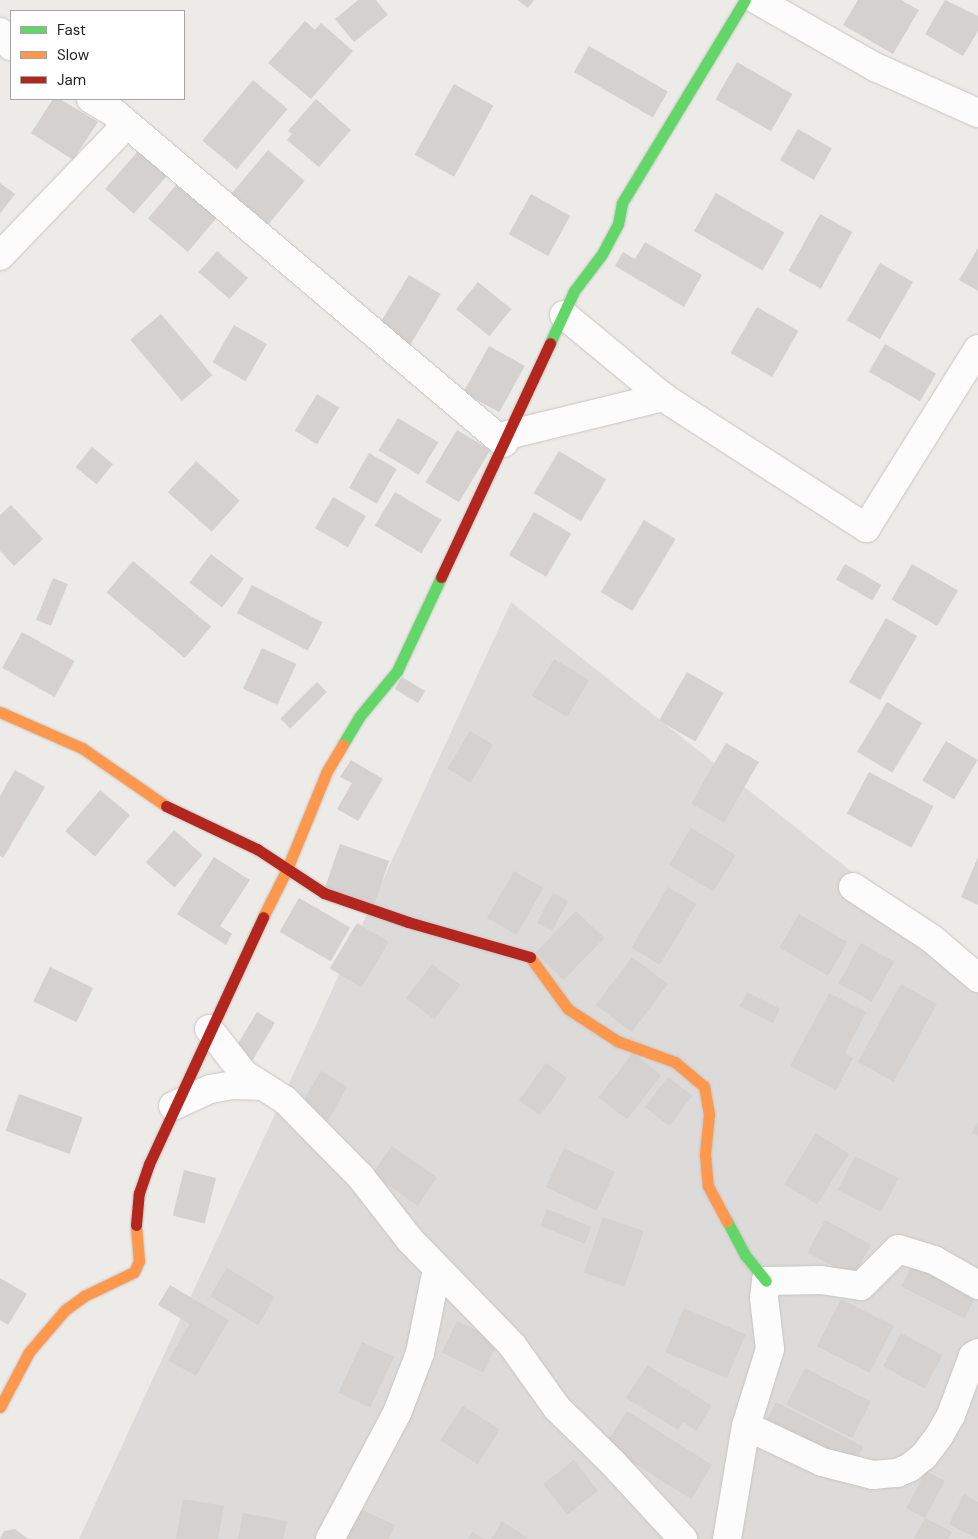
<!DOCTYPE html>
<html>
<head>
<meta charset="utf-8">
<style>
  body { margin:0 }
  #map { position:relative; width:978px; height:1539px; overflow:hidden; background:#edebe8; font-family:"DM Sans",sans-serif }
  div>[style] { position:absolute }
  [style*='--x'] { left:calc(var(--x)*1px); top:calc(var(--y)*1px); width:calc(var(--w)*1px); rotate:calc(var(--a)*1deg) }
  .residential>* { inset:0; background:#dcdbd9 }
  .building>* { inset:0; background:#d4d1cf; transform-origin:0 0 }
  .roads { filter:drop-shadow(0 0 1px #c6c5c4) drop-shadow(0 0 1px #c6c5c4) }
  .street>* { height:28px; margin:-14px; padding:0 14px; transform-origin:14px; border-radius:14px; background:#fcfcfc }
  .fast>* { height:11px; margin:-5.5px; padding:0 5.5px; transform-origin:5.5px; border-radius:5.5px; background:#63d668 }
  .slow>* { height:11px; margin:-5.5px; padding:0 5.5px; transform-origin:5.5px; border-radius:5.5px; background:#ff974d }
  .jam>* { height:11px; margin:-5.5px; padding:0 5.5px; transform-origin:5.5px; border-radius:5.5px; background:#b3261e }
  span { translate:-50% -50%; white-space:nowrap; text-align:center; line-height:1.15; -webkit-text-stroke:4px #fff; paint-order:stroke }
  .legend { position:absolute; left:10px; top:10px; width:175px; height:90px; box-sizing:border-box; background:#fff; border:1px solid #a5a5a5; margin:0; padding:6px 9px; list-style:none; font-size:15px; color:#1f1f1f }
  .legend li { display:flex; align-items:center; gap:10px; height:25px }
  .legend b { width:25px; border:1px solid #a5a5a5 }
</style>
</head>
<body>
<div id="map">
  <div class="residential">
    <div style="clip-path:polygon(511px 602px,978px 972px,978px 1539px,79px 1539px)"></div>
  </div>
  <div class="building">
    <div style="clip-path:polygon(358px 0,376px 0,388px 15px,354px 42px,335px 19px)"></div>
    <div style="clip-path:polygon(517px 0,534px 0,528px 8px)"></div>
    <div style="clip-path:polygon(858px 0,901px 0,919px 10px,893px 54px,843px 25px)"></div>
    <div style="clip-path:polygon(945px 0,978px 16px,978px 31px,963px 56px,925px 34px)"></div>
    <div style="clip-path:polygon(305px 21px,315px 30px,321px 23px,353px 51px,311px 99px,268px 63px)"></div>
    <div style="left:589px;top:46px;width:91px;height:30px;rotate:30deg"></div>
    <div style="left:737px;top:62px;width:64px;height:43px;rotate:30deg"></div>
    <div style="left:253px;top:80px;width:45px;height:79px;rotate:40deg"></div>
    <div style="left:454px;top:84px;width:45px;height:81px;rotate:29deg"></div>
    <div style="clip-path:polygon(53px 99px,60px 99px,98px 122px,73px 160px,31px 133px)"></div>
    <div style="clip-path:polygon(316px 99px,351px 130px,319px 167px,287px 140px,292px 134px,288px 131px)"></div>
    <div style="left:798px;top:129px;width:39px;height:36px;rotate:30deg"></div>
    <div style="left:268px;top:150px;width:48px;height:57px;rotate:40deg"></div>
    <div style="left:138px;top:151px;width:38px;height:50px;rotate:41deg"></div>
    <div style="clip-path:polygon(0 183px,15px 194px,0 214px)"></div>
    <div style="left:177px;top:184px;width:52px;height:45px;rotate:40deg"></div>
    <div style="left:716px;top:193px;width:79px;height:44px;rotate:30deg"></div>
    <div style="left:531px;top:194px;width:45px;height:46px;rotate:29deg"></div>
    <div style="left:820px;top:214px;width:37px;height:65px;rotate:29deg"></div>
    <div style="clip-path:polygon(645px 242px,702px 275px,684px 307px,615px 266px,623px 252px,635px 259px)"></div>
    <div style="clip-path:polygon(978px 248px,978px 291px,959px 280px)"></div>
    <div style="left:217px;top:251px;width:41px;height:28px;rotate:41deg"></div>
    <div style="left:880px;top:263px;width:38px;height:66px;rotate:30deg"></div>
    <div style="left:409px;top:275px;width:37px;height:62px;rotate:31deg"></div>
    <div style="left:478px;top:282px;width:43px;height:35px;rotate:39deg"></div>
    <div style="left:757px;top:307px;width:48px;height:53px;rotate:30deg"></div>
    <div style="left:161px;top:314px;width:80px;height:40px;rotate:50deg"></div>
    <div style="left:234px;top:325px;width:38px;height:43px;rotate:30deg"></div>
    <div style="left:885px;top:344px;width:59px;height:32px;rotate:30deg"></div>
    <div style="left:489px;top:346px;width:41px;height:53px;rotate:29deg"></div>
    <div style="left:317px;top:394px;width:26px;height:43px;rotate:31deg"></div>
    <div style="left:398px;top:418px;width:47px;height:38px;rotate:31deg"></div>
    <div style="left:457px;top:430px;width:39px;height:61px;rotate:31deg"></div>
    <div style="left:92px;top:447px;width:27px;height:26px;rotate:39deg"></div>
    <div style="left:559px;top:451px;width:55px;height:49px;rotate:31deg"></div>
    <div style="left:369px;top:453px;width:32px;height:40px;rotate:30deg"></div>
    <div style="left:196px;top:461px;width:59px;height:42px;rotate:42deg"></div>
    <div style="left:395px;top:492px;width:54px;height:39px;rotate:31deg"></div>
    <div style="left:333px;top:497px;width:38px;height:36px;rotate:30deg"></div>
    <div style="clip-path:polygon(11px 505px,43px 539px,14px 566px,0 551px,0 515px)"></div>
    <div style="left:534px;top:512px;width:43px;height:50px;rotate:30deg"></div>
    <div style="left:644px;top:520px;width:37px;height:84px;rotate:31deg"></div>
    <div style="left:211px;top:554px;width:41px;height:36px;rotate:37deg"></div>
    <div style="left:133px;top:561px;width:102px;height:41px;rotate:40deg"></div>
    <div style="left:845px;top:564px;width:42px;height:18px;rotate:30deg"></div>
    <div style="left:912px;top:564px;width:53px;height:41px;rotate:30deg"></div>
    <div style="left:53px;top:578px;width:16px;height:45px;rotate:22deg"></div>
    <div style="left:252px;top:585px;width:80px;height:32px;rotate:28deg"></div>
    <div style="left:886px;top:618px;width:36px;height:74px;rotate:30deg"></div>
    <div style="left:22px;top:632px;width:60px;height:41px;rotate:29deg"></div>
    <div style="left:262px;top:648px;width:38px;height:45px;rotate:25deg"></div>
    <div style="left:554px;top:659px;width:41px;height:43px;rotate:31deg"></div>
    <div style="left:687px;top:672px;width:42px;height:56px;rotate:30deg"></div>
    <div style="left:402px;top:677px;width:27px;height:14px;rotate:31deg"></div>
    <div style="left:317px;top:682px;width:14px;height:52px;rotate:45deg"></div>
    <div style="left:887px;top:702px;width:41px;height:58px;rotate:31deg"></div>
    <div style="left:470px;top:731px;width:27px;height:44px;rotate:31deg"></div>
    <div style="left:946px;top:741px;width:37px;height:46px;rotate:31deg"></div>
    <div style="left:726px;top:743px;width:38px;height:70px;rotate:30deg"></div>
    <div style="clip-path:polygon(351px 760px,383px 779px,358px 821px,337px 809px,352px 783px,340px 777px)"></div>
    <div style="clip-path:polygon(15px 770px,45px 787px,3px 858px,0 856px,0 796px)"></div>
    <div style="left:869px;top:772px;width:73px;height:47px;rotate:28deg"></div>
    <div style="left:100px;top:790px;width:39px;height:54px;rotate:40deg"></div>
    <div style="left:691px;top:828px;width:52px;height:43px;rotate:31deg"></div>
    <div style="left:174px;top:830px;width:38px;height:43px;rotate:41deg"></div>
    <div style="left:340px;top:844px;width:52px;height:52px;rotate:19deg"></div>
    <div style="clip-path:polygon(214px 857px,250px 880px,220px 926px,232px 934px,226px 945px,177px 914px)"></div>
    <div style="clip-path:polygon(978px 857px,978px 905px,961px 897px)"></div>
    <div style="left:514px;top:871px;width:34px;height:54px;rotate:30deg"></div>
    <div style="left:668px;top:887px;width:33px;height:71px;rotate:31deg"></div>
    <div style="left:553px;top:893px;width:17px;height:34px;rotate:28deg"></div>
    <div style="left:299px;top:898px;width:59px;height:39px;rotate:30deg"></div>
    <div style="left:576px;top:911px;width:39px;height:58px;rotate:44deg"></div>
    <div style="left:799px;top:914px;width:56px;height:39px;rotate:30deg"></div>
    <div style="left:357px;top:923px;width:37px;height:53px;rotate:31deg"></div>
    <div style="left:861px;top:943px;width:38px;height:46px;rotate:29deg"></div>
    <div style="left:632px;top:957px;width:45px;height:60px;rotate:37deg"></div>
    <div style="left:432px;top:964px;width:35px;height:43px;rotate:37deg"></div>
    <div style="left:50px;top:967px;width:48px;height:38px;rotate:26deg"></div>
    <div style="left:901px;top:984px;width:41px;height:89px;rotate:29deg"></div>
    <div style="left:747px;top:992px;width:37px;height:16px;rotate:27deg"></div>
    <div style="clip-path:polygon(829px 993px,866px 1012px,845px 1053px,853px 1058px,836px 1090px,790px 1066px)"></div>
    <div style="left:257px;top:1012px;width:21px;height:49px;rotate:31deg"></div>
    <div style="left:633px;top:1053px;width:36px;height:56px;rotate:38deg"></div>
    <div style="left:546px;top:1063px;width:26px;height:46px;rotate:36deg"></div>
    <div style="left:321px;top:1071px;width:31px;height:46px;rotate:31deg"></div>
    <div style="left:668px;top:1077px;width:31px;height:38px;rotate:38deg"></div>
    <div style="left:19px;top:1094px;width:68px;height:39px;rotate:20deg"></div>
    <div style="clip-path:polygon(978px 1122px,978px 1136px,972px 1133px)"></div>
    <div style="left:816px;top:1133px;width:39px;height:60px;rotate:32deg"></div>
    <div style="left:392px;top:1146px;width:55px;height:34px;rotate:35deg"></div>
    <div style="left:564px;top:1148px;width:56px;height:43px;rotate:25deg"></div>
    <div style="left:855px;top:1156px;width:49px;height:38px;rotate:27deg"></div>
    <div style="left:184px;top:1170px;width:33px;height:47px;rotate:14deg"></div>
    <div style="left:547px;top:1209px;width:48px;height:18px;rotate:22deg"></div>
    <div style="left:603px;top:1217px;width:43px;height:59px;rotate:19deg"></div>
    <div style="left:825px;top:1220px;width:52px;height:37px;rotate:28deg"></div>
    <div style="left:913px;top:1263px;width:71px;height:26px;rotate:27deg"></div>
    <div style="left:227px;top:1268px;width:56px;height:33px;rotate:31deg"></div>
    <div style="clip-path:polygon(0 1278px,27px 1294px,8px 1325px,0 1320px)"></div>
    <div style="clip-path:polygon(170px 1285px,229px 1320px,196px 1376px,168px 1360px,190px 1324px,158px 1305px)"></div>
    <div style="left:841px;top:1299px;width:59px;height:53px;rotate:27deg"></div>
    <div style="left:684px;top:1308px;width:67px;height:48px;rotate:23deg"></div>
    <div style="left:457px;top:1321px;width:46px;height:35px;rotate:26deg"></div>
    <div style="left:901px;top:1333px;width:47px;height:38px;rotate:28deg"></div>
    <div style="left:362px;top:1342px;width:35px;height:56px;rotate:25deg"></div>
    <div style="clip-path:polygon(648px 1365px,712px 1406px,696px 1431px,683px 1422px,678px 1430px,626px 1398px)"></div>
    <div style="left:805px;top:1368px;width:74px;height:41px;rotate:27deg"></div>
    <div style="left:776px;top:1402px;width:98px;height:20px;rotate:27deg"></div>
    <div style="left:463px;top:1406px;width:44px;height:41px;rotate:33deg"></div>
    <div style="clip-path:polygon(627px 1411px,712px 1465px,691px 1499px,634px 1463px,632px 1467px,605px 1445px)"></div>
    <div style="left:574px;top:1460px;width:39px;height:39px;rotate:52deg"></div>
    <div style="left:926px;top:1471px;width:21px;height:42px;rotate:28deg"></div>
    <div style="clip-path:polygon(964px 1494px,978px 1502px,978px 1539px,949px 1524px)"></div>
    <div style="clip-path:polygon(183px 1499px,224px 1506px,218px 1539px,176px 1539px)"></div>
    <div style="clip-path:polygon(358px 1508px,395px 1525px,389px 1539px,344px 1539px)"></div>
    <div style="clip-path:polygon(243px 1513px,287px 1521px,283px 1539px,238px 1539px)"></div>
    <div style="clip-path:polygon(925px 1518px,952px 1532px,948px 1539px,914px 1539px)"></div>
    <div style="clip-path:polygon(502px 1521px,528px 1538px,527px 1539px,491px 1539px)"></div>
    <div style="clip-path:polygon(15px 1529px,28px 1539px,0 1539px,4px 1531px)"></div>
    <div style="clip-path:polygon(472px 1532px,484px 1539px,468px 1539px)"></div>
  </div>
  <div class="roads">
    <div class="street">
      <div style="--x:757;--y:0;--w:136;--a:29.6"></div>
      <div style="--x:875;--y:67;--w:113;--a:24.1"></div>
      <div style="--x:0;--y:32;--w:18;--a:52"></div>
      <div style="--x:91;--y:99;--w:26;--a:31"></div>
      <div style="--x:113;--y:112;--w:512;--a:40.25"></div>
      <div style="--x:0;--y:256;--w:183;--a:-46.1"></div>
      <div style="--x:564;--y:315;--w:129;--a:39.6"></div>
      <div style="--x:663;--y:397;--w:242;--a:32.8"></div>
      <div style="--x:866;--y:528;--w:211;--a:-58"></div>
      <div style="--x:507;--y:435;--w:161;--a:-13.7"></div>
      <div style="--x:853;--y:887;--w:93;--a:33.2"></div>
      <div style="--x:931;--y:938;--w:62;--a:40.4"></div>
      <div style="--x:209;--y:1029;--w:57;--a:52.1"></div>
      <div style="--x:244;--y:1074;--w:49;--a:32.4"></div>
      <div style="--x:285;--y:1100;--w:107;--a:45.4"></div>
      <div style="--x:360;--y:1176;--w:81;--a:52"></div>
      <div style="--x:410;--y:1240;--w:146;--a:45.8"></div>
      <div style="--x:512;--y:1345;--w:77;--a:54.5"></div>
      <div style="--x:557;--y:1408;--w:77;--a:44.5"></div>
      <div style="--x:612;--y:1462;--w:105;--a:47.3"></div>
      <div style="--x:173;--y:1106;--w:41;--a:-24.7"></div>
      <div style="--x:210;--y:1089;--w:22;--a:-10"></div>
      <div style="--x:232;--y:1085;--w:30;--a:2"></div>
      <div style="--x:746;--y:1426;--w:84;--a:25.3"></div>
      <div style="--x:822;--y:1462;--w:53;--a:14.3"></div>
      <div style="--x:873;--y:1475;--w:24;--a:-5"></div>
      <div style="--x:897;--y:1473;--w:13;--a:-23"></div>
      <div style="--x:909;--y:1468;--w:19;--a:-39"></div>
      <div style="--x:924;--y:1456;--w:25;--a:-53"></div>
      <div style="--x:939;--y:1436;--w:24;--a:-60"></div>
      <div style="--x:951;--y:1415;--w:63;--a:-69.6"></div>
      <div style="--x:973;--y:1356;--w:6;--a:-31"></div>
      <div style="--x:330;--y:1539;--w:143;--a:-62"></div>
      <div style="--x:397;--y:1413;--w:64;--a:-69"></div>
      <div style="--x:420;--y:1353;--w:86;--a:-78.6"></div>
      <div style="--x:727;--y:1539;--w:115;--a:-80.5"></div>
      <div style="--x:746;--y:1426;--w:81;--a:-72.7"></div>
      <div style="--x:770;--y:1349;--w:51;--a:-96.7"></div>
      <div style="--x:764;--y:1298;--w:17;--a:-83"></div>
      <div style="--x:766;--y:1281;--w:55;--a:-1"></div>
      <div style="--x:821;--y:1280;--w:40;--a:8.5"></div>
      <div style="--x:861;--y:1286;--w:52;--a:-45"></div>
      <div style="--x:898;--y:1249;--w:38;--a:17"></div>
      <div style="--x:934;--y:1260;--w:51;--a:29.6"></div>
    </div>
    <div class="fast">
      <div style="--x:550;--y:343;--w:57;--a:-65.2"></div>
      <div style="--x:574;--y:291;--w:46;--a:-52.9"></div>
      <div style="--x:602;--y:254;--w:34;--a:-62"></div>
      <div style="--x:618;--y:224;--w:21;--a:-79"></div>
      <div style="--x:622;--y:203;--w:237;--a:-58.8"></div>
      <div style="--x:343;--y:744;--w:31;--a:-59"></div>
      <div style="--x:359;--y:717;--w:60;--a:-50.4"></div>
      <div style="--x:397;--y:671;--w:104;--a:-64.9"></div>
      <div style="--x:727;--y:1221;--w:38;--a:62"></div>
      <div style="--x:745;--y:1255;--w:33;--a:51"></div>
    </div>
    <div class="slow">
      <div style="--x:0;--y:712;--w:90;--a:23.7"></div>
      <div style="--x:82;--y:748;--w:102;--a:34.6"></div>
      <div style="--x:263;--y:917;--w:54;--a:-63.4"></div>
      <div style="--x:287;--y:869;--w:106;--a:-67.8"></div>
      <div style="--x:327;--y:771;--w:31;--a:-59"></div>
      <div style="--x:530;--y:957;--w:64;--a:53.8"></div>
      <div style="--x:568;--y:1009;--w:59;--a:33.1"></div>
      <div style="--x:617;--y:1041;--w:62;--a:19.9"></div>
      <div style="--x:675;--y:1062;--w:38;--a:40"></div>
      <div style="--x:704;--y:1086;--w:28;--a:80"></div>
      <div style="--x:709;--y:1114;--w:40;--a:95.7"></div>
      <div style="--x:705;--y:1154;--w:32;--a:85"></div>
      <div style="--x:708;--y:1186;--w:40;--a:62"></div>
      <div style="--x:0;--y:1407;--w:62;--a:-62.2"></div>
      <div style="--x:29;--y:1352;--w:55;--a:-49.4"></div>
      <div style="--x:65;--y:1310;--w:24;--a:-36"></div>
      <div style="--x:84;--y:1296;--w:55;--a:-25.6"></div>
      <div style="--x:134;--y:1272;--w:12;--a:-66"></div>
      <div style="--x:139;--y:1261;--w:36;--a:-95"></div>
    </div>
    <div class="jam">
      <div style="--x:441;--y:577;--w:258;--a:-65"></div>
      <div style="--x:166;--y:806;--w:101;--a:25.3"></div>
      <div style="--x:257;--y:849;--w:80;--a:33.3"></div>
      <div style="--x:324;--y:893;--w:89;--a:19"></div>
      <div style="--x:408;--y:922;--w:127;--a:16"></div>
      <div style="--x:136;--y:1225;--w:32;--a:-85"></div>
      <div style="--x:139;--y:1193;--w:31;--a:-71"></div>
      <div style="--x:149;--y:1164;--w:272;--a:-65.2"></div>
    </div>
  </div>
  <ul class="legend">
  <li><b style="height:6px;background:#63d668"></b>Fast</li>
  <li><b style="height:6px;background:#ff974d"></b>Slow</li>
  <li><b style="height:6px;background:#b3261e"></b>Jam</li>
  </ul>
</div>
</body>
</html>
